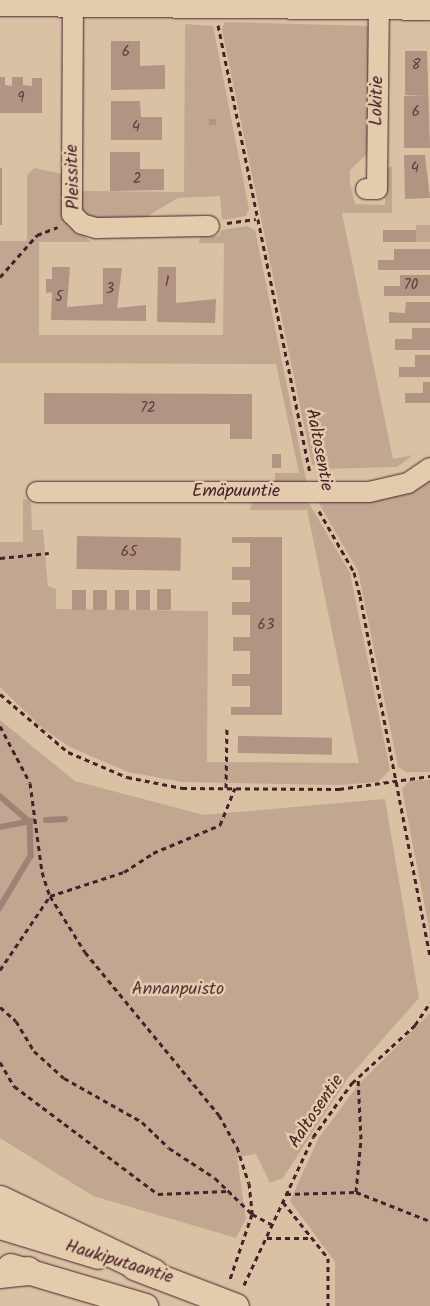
<!DOCTYPE html>
<html>
<head>
<meta charset="utf-8">
<style>
  body { margin:0 }
  #map { position:relative; width:430px; height:1306px; overflow:hidden; background:#d9c2a4; font-family:Kalam,sans-serif }
  div>[style] { position:absolute }
  [style*='--x'] { left:calc(var(--x)*1px); top:calc(var(--y)*1px); width:calc(var(--w)*1px); rotate:calc(var(--a)*1deg) }
  .green>* { inset:0; background:#c1a790; transform-origin:0 0 }
  .stream>* { height:5.5px; margin:-2.75px; padding:0 2.75px; transform-origin:2.75px; border-radius:2.75px; background:#a08174 }
  .building>* { inset:0; background:#b19482; transform-origin:0 0 }
  .path>* { height:3px; margin-top:-1.5px; transform-origin:0; background:repeating-linear-gradient(90deg,#4a1f2b 0 5px,transparent 0 9px) }
  .roads { filter:drop-shadow(0 0 1px #4a1f2b) drop-shadow(0 0 1px #4a1f2b) }
  .minor>* { height:20px; margin:-10px; padding:0 10px; transform-origin:10px; border-radius:10px; background:#e2ccac }
  .major>* { height:25px; margin:-12.5px; padding:0 12.5px; transform-origin:12.5px; border-radius:12.5px; background:#e2ccac }
  .highway>* { height:28px; margin:-14px; padding:0 14px; transform-origin:14px; border-radius:14px; background:#e2ccac }
  span { translate:-50% -50%; white-space:nowrap; text-align:center; line-height:1.15; -webkit-text-stroke:5px #e2ccac; paint-order:stroke }
  .number-label { font-size:15px; color:#643c41 }
  .number-label span { -webkit-text-stroke-width:0 }
  .street-label { font-size:18px; color:#4a1f2b }
  .park-label { font-size:18px; color:#5c333a }
</style>
</head>
<body>
<div id="map">
  <div class="green">
    <div style="clip-path:polygon(225px 22px,369px 26px,369px 152px,350px 170px,350px 183px,355px 204px,385px 205px,386px 170px,392px 166px,392px 213px,342px 213px,393px 459px,413px 455px,397px 467px,319px 469px,312px 464px,222px 30px)"></div>
    <div style="clip-path:polygon(185px 24px,213px 26px,249px 209px,246px 216px,222px 220px,220px 196px,178px 198px,141px 220px,91px 219px,80px 210px,82px 191px,184px 192px)"></div>
    <div style="clip-path:polygon(34px 168px,63px 174px,64px 218px,91px 242px,39px 242px,39px 335px,223px 335px,224px 243px,198px 243px,201px 237px,219px 236px,222px 230px,247px 226px,255px 230px,307px 484px,275px 482px,275px 473px,299px 473px,276px 364px,0 363px,0 241px,27px 241px,27px 175px)"></div>
    <div style="left:416px;top:225px;width:14px;height:17px"></div>
    <div style="clip-path:polygon(430px 479px,430px 772px,406px 772px,398px 767px,358px 571px,317px 500px,387px 498px)"></div>
    <div style="clip-path:polygon(23px 498px,31px 502px,32px 530px,43px 530px,48px 586px,56px 589px,56px 609px,208px 611px,207px 762px,359px 763px,307px 510px,250px 510px,253px 499px,307px 500px,350px 573px,390px 770px,378px 782px,339px 785px,182px 782px,128px 772px,70px 747px,41px 727px,0 687px,0 542px,23px 542px)"></div>
    <div style="clip-path:polygon(0 720px,75px 781px,204px 815px,385px 799px,419px 998px,348px 1078px,283px 1178px,270px 1183px,256px 1154px,237px 1157px,246px 1219px,236px 1238px,93px 1196px,0 1138px)"></div>
    <div style="clip-path:polygon(410px 780px,430px 780px,430px 933px,402px 789px)"></div>
    <div style="clip-path:polygon(430px 1013px,430px 1306px,335px 1306px,335px 1262px,290px 1201px,318px 1139px,358px 1085px)"></div>
  </div>
  <div class="stream">
    <div style="--x:0;--y:796;--w:40;--a:41"></div>
    <div style="--x:30;--y:822;--w:34;--a:88"></div>
    <div style="--x:31;--y:856;--w:61;--a:120.8"></div>
    <div style="--x:46;--y:820;--w:19;--a:-3"></div>
    <div style="--x:0;--y:827;--w:33;--a:-11"></div>
  </div>
  <div class="building">
    <div style="clip-path:polygon(111px 41px,140px 41px,140px 66px,165px 65px,165px 89px,111px 90px)"></div>
    <div style="clip-path:polygon(405px 51px,427px 51px,430px 148px,404px 148px,404px 96px,427px 95px,405px 95px)"></div>
    <div style="clip-path:polygon(0 77px,5px 77px,5px 85px,12px 86px,12px 77px,23px 77px,23px 85px,32px 86px,32px 78px,42px 78px,42px 113px,0 113px)"></div>
    <div style="clip-path:polygon(111px 101px,140px 101px,141px 117px,162px 117px,162px 140px,111px 140px)"></div>
    <div style="left:209px;top:119px;width:7px;height:6px"></div>
    <div style="clip-path:polygon(110px 152px,140px 152px,140px 169px,164px 169px,164px 190px,110px 191px)"></div>
    <div style="clip-path:polygon(404px 155px,425px 155px,430px 198px,405px 199px)"></div>
    <div style="left:0;top:168px;width:2px;height:57px"></div>
    <div style="left:383px;top:230px;width:33px;height:12px"></div>
    <div style="clip-path:polygon(394px 249px,430px 249px,430px 270px,378px 270px,378px 260px,394px 260px)"></div>
    <div style="clip-path:polygon(52px 267px,70px 267px,67px 307px,103px 304px,103px 268px,122px 268px,117px 308px,146px 305px,146px 321px,51px 320px,52px 292px,46px 293px,46px 279px,52px 279px)"></div>
    <div style="clip-path:polygon(158px 267px,176px 267px,176px 303px,216px 299px,215px 323px,157px 322px)"></div>
    <div style="clip-path:polygon(400px 275px,430px 275px,430px 296px,384px 296px,384px 286px,400px 286px)"></div>
    <div style="clip-path:polygon(406px 302px,430px 302px,430px 323px,389px 323px,389px 312px,405px 313px)"></div>
    <div style="clip-path:polygon(412px 328px,430px 328px,430px 350px,395px 350px,395px 339px,412px 339px)"></div>
    <div style="clip-path:polygon(415px 355px,430px 355px,430px 377px,399px 377px,399px 367px,415px 367px)"></div>
    <div style="clip-path:polygon(423px 382px,430px 382px,430px 403px,405px 403px,405px 393px,423px 393px)"></div>
    <div style="clip-path:polygon(44px 393px,252px 394px,252px 439px,230px 439px,230px 424px,44px 424px)"></div>
    <div style="left:272px;top:454px;width:9px;height:14px"></div>
    <div style="left:77px;top:536px;width:104px;height:33px;rotate:1deg"></div>
    <div style="clip-path:polygon(232px 537px,282px 537px,282px 715px,231px 715px,231px 707px,250px 707px,250px 686px,232px 686px,232px 674px,250px 674px,250px 651px,233px 651px,233px 637px,250px 637px,250px 615px,232px 615px,232px 602px,250px 602px,250px 580px,232px 580px,232px 567px,250px 567px,250px 543px,232px 543px)"></div>
    <div style="left:171px;top:589px;width:21px;height:14px;rotate:90deg"></div>
    <div style="left:72px;top:590px;width:14px;height:20px"></div>
    <div style="left:93px;top:590px;width:14px;height:20px"></div>
    <div style="left:115px;top:590px;width:14px;height:20px"></div>
    <div style="left:136px;top:590px;width:14px;height:20px"></div>
    <div style="left:238px;top:736px;width:94px;height:17px;rotate:1deg"></div>
  </div>
  <div class="path">
    <div style="--x:218;--y:25;--w:458;--a:78.4"></div>
    <div style="--x:227;--y:223;--w:29;--a:-8"></div>
    <div style="--x:0;--y:277;--w:56;--a:-48.6"></div>
    <div style="--x:37;--y:235;--w:22;--a:-21"></div>
    <div style="--x:319;--y:511;--w:70;--a:60.2"></div>
    <div style="--x:354;--y:572;--w:25;--a:76"></div>
    <div style="--x:360;--y:596;--w:366;--a:79"></div>
    <div style="--x:0;--y:558;--w:49;--a:-5.8"></div>
    <div style="--x:0;--y:694;--w:89;--a:40.5"></div>
    <div style="--x:68;--y:752;--w:64;--a:23"></div>
    <div style="--x:127;--y:777;--w:56;--a:11.3"></div>
    <div style="--x:182;--y:788;--w:157;--a:0.4"></div>
    <div style="--x:339;--y:789;--w:92;--a:-8.1"></div>
    <div style="--x:0;--y:726;--w:64;--a:62.2"></div>
    <div style="--x:30;--y:783;--w:90;--a:82.3"></div>
    <div style="--x:42;--y:872;--w:25;--a:72"></div>
    <div style="--x:50;--y:896;--w:66;--a:58"></div>
    <div style="--x:85;--y:952;--w:211;--a:50.6"></div>
    <div style="--x:219;--y:1115;--w:37;--a:61"></div>
    <div style="--x:237;--y:1147;--w:38;--a:72"></div>
    <div style="--x:249;--y:1183;--w:31;--a:84"></div>
    <div style="--x:252;--y:1214;--w:69;--a:108.7"></div>
    <div style="--x:226;--y:788;--w:62;--a:-89.1"></div>
    <div style="--x:0;--y:970;--w:89;--a:-56"></div>
    <div style="--x:50;--y:896;--w:78;--a:-18"></div>
    <div style="--x:124;--y:872;--w:35;--a:-33"></div>
    <div style="--x:153;--y:853;--w:73;--a:-22.7"></div>
    <div style="--x:220;--y:825;--w:40;--a:-68"></div>
    <div style="--x:0;--y:1007;--w:21;--a:41"></div>
    <div style="--x:16;--y:1021;--w:35;--a:59"></div>
    <div style="--x:34;--y:1051;--w:40;--a:42"></div>
    <div style="--x:64;--y:1078;--w:90;--a:29.4"></div>
    <div style="--x:142;--y:1122;--w:37;--a:44"></div>
    <div style="--x:169;--y:1148;--w:55;--a:33.1"></div>
    <div style="--x:215;--y:1178;--w:52;--a:44.2"></div>
    <div style="--x:252;--y:1214;--w:24;--a:28"></div>
    <div style="--x:0;--y:1062;--w:28;--a:60"></div>
    <div style="--x:14;--y:1086;--w:180;--a:36.9"></div>
    <div style="--x:158;--y:1194;--w:69;--a:-2.5"></div>
    <div style="--x:356;--y:1192;--w:53;--a:-84.6"></div>
    <div style="--x:361;--y:1139;--w:61;--a:-92.8"></div>
    <div style="--x:286;--y:1194;--w:70;--a:-1.6"></div>
    <div style="--x:356;--y:1192;--w:79;--a:21.4"></div>
    <div style="--x:283;--y:1202;--w:72;--a:51.2"></div>
    <div style="--x:328;--y:1258;--w:48;--a:90"></div>
    <div style="--x:267;--y:1238;--w:45;--a:0"></div>
    <div style="--x:244;--y:1285;--w:163;--a:-65"></div>
    <div style="--x:313;--y:1137;--w:67;--a:-54.2"></div>
    <div style="--x:352;--y:1083;--w:86;--a:-42.6"></div>
    <div style="--x:415;--y:1025;--w:27;--a:-56"></div>
  </div>
  <div class="roads">
    <div class="minor">
      <div style="--x:73;--y:0;--w:214;--a:90.3"></div>
      <div style="--x:72;--y:214;--w:14;--a:45"></div>
      <div style="--x:82;--y:224;--w:15;--a:16"></div>
      <div style="--x:96;--y:228;--w:113;--a:-1"></div>
      <div style="--x:0;--y:6;--w:430;--a:0.5"></div>
      <div style="--x:366;--y:189;--w:11;--a:0"></div>
      <div style="--x:377;--y:189;--w:189;--a:-89.4"></div>
      <div style="--x:37;--y:492;--w:332;--a:0"></div>
      <div style="--x:369;--y:492;--w:40;--a:-13"></div>
      <div style="--x:408;--y:483;--w:27;--a:-34"></div>
    </div>
    <div class="major">
      <div style="--x:0;--y:1226;--w:102;--a:17"></div>
      <div style="--x:10;--y:1266;--w:141;--a:16.5"></div>
      <div style="--x:134;--y:1267;--w:109;--a:20.9"></div>
    </div>
    <div class="highway">
      <div style="--x:0;--y:1200;--w:170;--a:25.5"></div>
      <div style="--x:0;--y:1274;--w:28;--a:-6"></div>
    </div>
  </div>
  <div class="number-label">
    <span style="left:126px;top:53px">6</span>
    <span style="left:416px;top:66px">8</span>
    <span style="left:21px;top:99px">9</span>
    <span style="left:416px;top:113px">6</span>
    <span style="left:136px;top:128px">4</span>
    <span style="left:415px;top:169px">4</span>
    <span style="left:137px;top:180px">2</span>
    <span style="left:167px;top:283px">1</span>
    <span style="left:411px;top:286px">70</span>
    <span style="left:110px;top:290px">3</span>
    <span style="left:59px;top:298px">5</span>
    <span style="left:148px;top:409px">72</span>
    <span style="left:129px;top:553px">65</span>
    <span style="left:266px;top:626px">63</span>
  </div>
  <div class="street-label">
    <span style="left:378px;top:101px;rotate:-89deg">Lokitie</span>
    <span style="left:74px;top:177px;rotate:-92deg">Pleissitie</span>
    <span style="left:318px;top:450px;rotate:79deg">Aaltosentie</span>
    <span style="left:236px;top:492px">Emäpuuntie</span>
    <span style="left:317px;top:1112px;rotate:-56deg">Aaltosentie</span>
    <span style="left:119px;top:1263px;rotate:17deg">Haukiputaantie</span>
  </div>
  <div class="park-label">
    <span style="left:178px;top:990px">Annanpuisto</span>
  </div>
</div>
</body>
</html>
